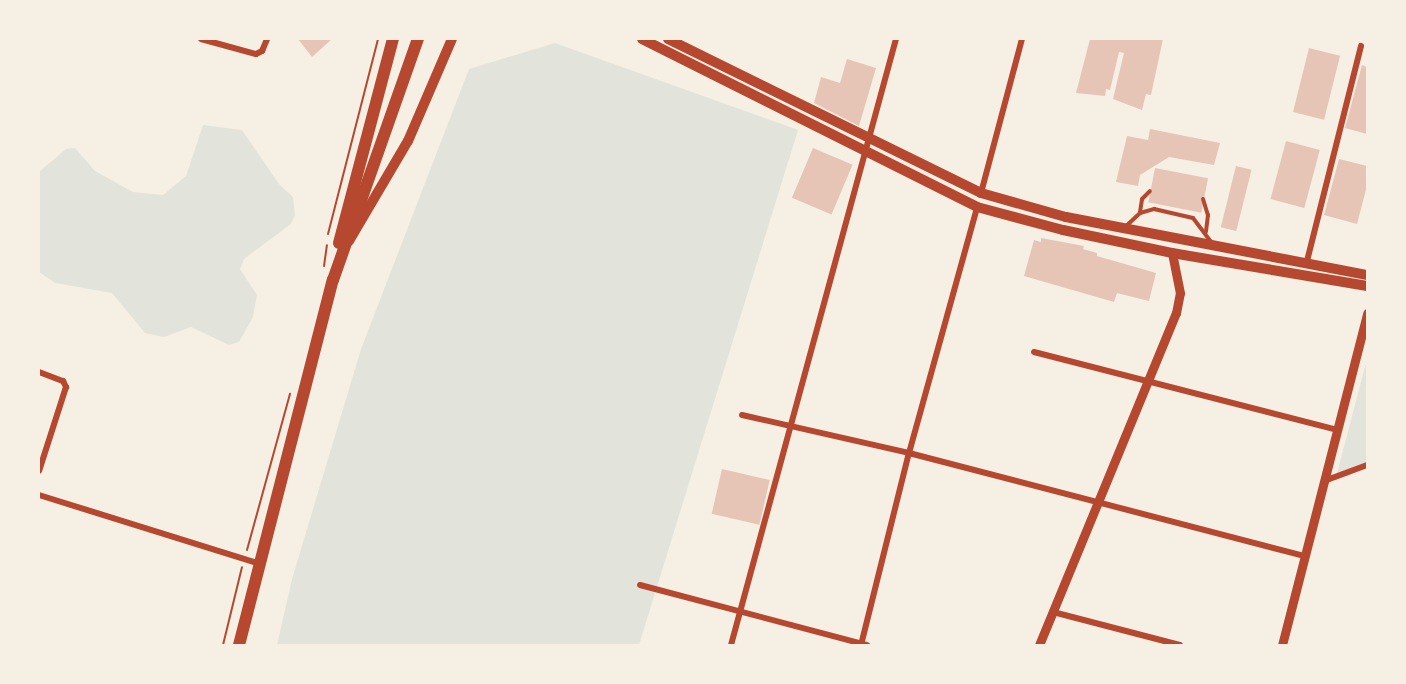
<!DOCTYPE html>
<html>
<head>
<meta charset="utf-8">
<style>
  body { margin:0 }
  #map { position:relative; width:1406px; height:684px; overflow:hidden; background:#f6efe4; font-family:"IBM Plex Sans",sans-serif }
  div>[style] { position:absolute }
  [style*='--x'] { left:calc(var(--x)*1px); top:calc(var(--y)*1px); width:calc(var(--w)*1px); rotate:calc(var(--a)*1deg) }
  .green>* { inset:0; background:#e2e4dc }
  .building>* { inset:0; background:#e6c5b7; transform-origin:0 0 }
  .path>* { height:2px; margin:-1px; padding:0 1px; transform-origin:1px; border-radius:1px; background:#b5482f }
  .service>* { height:4px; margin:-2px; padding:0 2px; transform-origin:2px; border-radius:2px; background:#b5482f }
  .minor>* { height:6px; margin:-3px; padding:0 3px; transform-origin:3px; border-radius:3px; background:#b5482f }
  .tertiary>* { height:9px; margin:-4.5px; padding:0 4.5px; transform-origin:4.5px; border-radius:4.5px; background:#b5482f }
  .secondary>* { height:10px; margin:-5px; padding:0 5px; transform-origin:5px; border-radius:5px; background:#b5482f }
  .primary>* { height:12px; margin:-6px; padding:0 6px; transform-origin:6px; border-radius:6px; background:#b5482f }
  span { translate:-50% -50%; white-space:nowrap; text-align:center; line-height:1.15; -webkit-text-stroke:6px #f6efe4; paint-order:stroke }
  .frame { position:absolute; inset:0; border:40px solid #f6efe4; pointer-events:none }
</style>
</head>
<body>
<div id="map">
  <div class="green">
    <div style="clip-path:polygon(555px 43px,798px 130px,639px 645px,277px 645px,292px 579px,361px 349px,469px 69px)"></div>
    <div style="clip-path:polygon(203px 125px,242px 130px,279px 184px,293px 197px,295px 215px,291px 224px,244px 259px,240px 269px,257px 295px,253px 317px,239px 342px,229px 345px,191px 327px,164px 337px,145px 333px,112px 293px,55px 283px,39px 272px,39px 172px,66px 149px,75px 148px,95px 171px,133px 192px,163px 195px,186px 176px)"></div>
    <div style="clip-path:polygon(1367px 359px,1367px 467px,1335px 481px)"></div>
  </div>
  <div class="building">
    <div style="clip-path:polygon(298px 39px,332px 39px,312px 57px)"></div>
    <div style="clip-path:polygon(1090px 39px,1163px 39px,1151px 95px,1146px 94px,1142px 110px,1113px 99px,1124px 53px,1119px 52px,1110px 90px,1106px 89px,1105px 96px,1076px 93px)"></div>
    <div style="left:1309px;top:48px;width:32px;height:66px;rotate:14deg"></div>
    <div style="clip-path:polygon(847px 59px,876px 68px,859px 126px,814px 103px,821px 77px,840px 83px)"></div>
    <div style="clip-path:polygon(1362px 65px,1367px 67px,1367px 134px,1345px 128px)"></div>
    <div style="clip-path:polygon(1150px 129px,1220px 143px,1214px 165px,1169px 157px,1140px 175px,1138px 186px,1116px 182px,1127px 136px,1148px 140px)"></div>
    <div style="left:1286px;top:141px;width:35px;height:60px;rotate:15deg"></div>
    <div style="left:813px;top:148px;width:43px;height:54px;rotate:23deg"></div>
    <div style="clip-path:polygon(1339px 159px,1367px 166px,1367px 186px,1357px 224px,1324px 215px)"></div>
    <div style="left:1236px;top:166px;width:16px;height:63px;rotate:14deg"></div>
    <div style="left:1155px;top:168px;width:54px;height:35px;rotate:11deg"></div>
    <div style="clip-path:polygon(1041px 238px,1084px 246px,1083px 249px,1097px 253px,1097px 256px,1156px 273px,1149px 301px,1117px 293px,1114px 302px,1024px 276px,1034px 240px,1041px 242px)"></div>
    <div style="left:722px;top:469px;width:49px;height:46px;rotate:13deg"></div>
  </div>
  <div class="path">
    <div style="--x:328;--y:234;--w:201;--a:-75.6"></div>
    <div style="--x:324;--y:266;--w:21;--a:-82"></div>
    <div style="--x:247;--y:550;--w:162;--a:-74.6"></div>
    <div style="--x:223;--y:645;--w:80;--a:-76.3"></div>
  </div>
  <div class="service">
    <div style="--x:1203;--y:199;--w:17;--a:73"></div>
    <div style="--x:1208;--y:215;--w:17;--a:97"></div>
    <div style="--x:1140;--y:212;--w:13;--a:-81"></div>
    <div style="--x:1142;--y:199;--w:11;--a:-45"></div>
    <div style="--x:1125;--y:227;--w:21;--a:-43"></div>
    <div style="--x:1140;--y:213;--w:15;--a:-16"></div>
    <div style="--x:1154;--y:209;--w:40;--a:13"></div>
    <div style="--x:1193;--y:218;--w:31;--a:53"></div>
  </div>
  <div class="minor">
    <div style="--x:201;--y:39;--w:57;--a:15.3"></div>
    <div style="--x:256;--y:54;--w:7;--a:-27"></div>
    <div style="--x:262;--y:51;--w:13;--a:-67"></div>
    <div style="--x:981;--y:193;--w:159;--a:-75.1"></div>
    <div style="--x:1306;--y:265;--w:226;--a:-75.9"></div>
    <div style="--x:1034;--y:352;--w:313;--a:14.4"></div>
    <div style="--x:39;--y:372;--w:26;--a:21"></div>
    <div style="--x:63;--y:381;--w:7;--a:63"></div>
    <div style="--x:66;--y:387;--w:88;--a:107.8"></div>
    <div style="--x:742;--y:415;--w:171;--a:12.8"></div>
    <div style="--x:909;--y:453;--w:408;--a:14.6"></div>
    <div style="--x:1324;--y:481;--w:46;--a:-20.4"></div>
    <div style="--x:39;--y:495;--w:228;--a:17.3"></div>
    <div style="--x:640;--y:585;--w:235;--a:14.8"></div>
    <div style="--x:1053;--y:612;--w:131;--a:14.6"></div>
    <div style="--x:731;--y:645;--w:628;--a:-74.77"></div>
    <div style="--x:861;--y:645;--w:198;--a:-76"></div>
    <div style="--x:909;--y:453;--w:255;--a:-74.5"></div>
  </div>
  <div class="tertiary">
    <div style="--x:1039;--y:645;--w:359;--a:-67.6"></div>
    <div style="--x:1176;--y:313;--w:20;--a:-79"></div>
    <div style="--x:1180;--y:293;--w:41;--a:-101.3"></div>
    <div style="--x:1282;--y:645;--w:343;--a:-75.6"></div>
  </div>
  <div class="secondary">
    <div style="--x:642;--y:39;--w:375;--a:26.6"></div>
    <div style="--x:977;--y:207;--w:89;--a:15"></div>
    <div style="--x:1063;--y:230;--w:111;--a:11.9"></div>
    <div style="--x:1172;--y:253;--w:198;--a:9.6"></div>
    <div style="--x:668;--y:39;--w:349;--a:26.2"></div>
    <div style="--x:981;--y:193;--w:88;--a:15.8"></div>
    <div style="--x:1066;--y:217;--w:307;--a:10.9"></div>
    <div style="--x:349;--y:241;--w:116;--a:-59.5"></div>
    <div style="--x:408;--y:141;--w:111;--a:-66.7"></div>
  </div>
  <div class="primary">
    <div style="--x:339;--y:243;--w:211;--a:-75.2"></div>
    <div style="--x:239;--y:645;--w:377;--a:-75.6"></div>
    <div style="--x:333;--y:280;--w:256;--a:-70.6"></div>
  </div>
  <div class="frame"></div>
</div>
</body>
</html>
